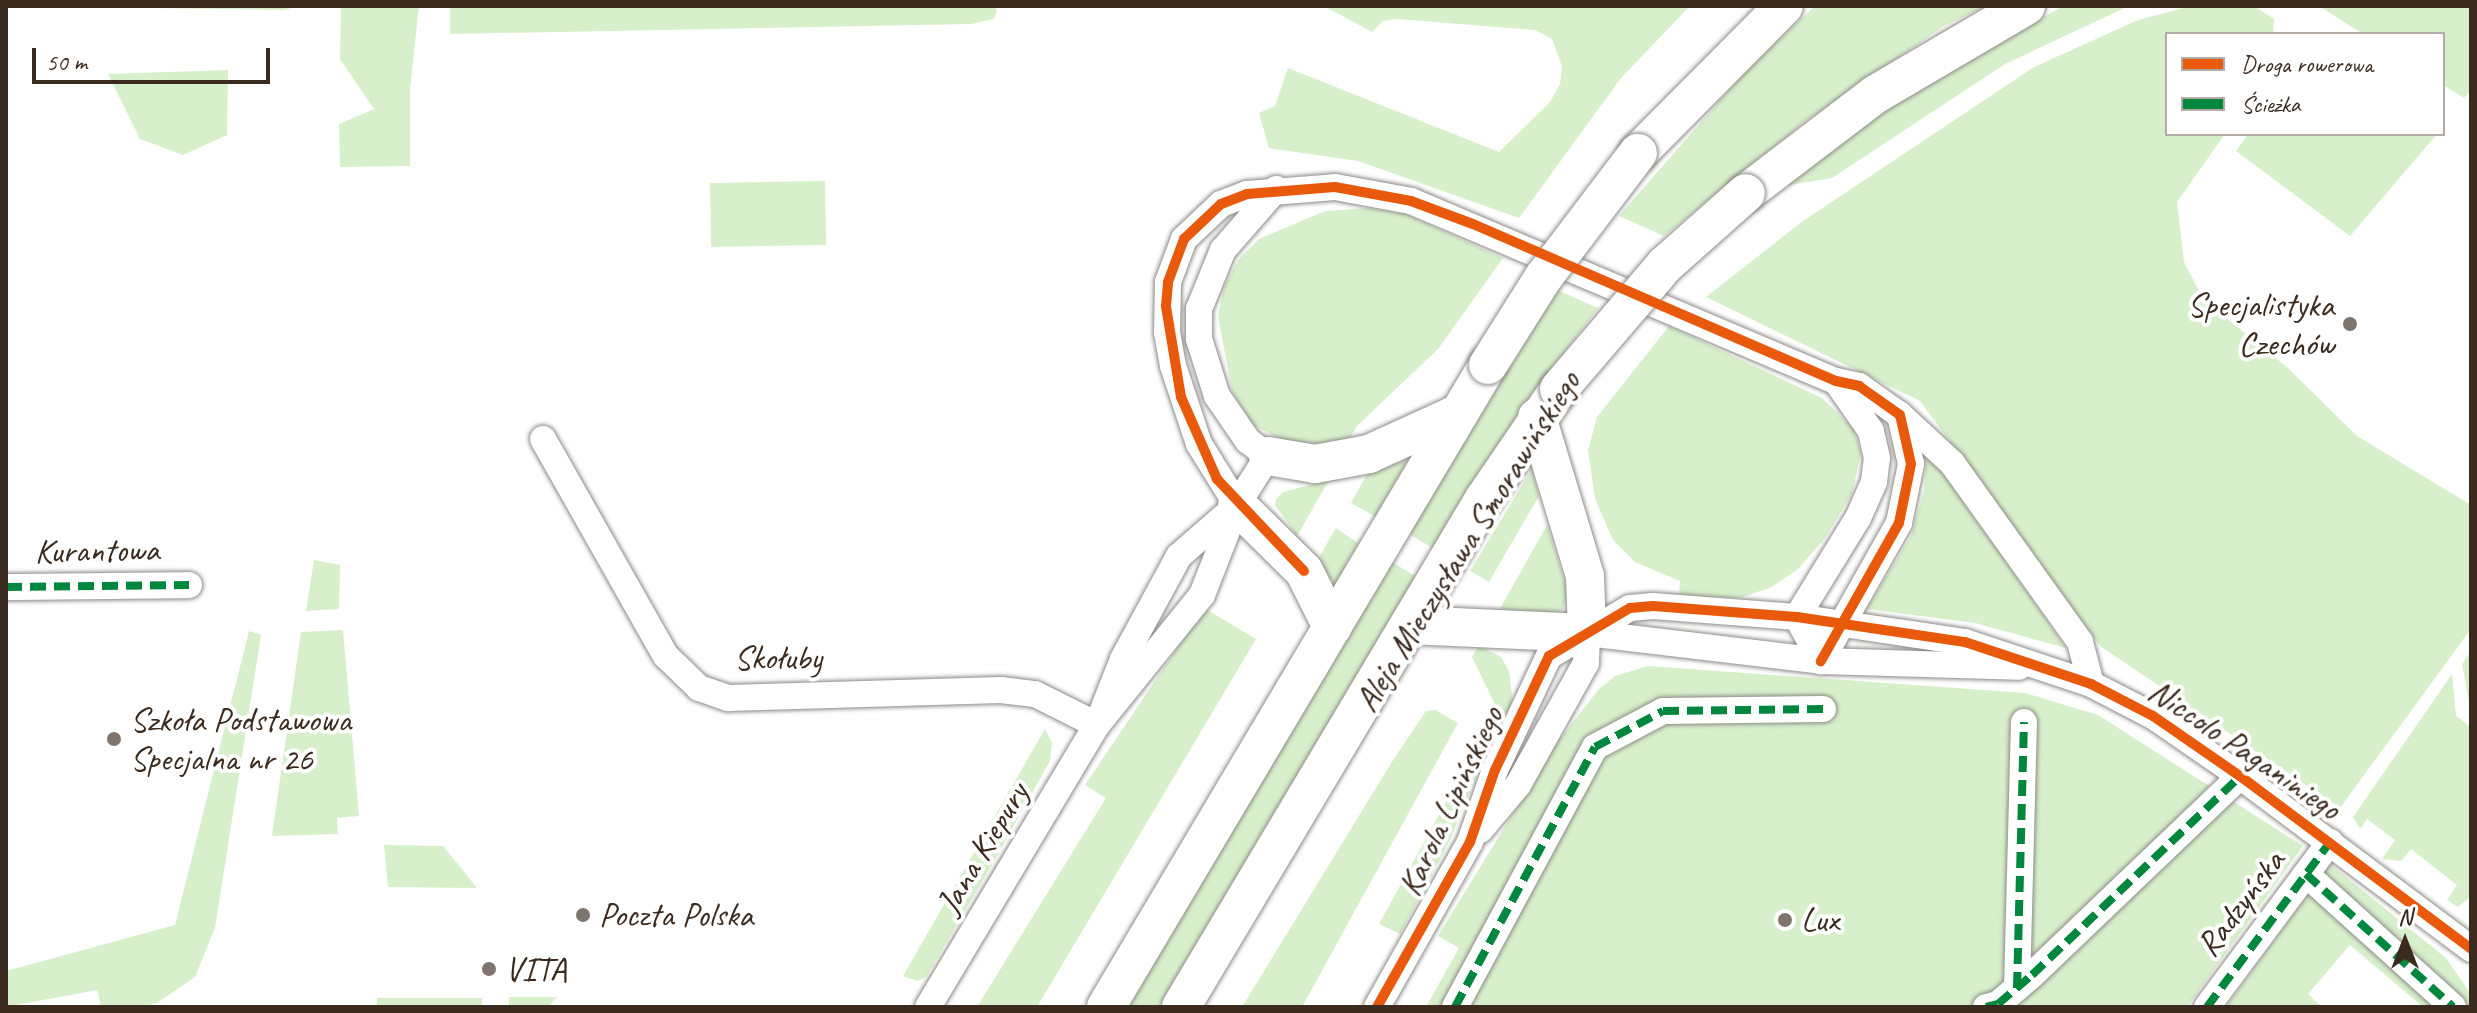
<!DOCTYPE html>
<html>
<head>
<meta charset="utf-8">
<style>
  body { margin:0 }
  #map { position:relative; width:2477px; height:1013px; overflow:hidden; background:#fff; font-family:Caveat,sans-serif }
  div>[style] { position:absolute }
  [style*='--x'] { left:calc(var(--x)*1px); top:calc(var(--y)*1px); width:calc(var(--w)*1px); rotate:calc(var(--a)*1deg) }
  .green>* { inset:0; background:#d7f0cb; transform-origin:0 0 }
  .roads { filter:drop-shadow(0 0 2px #8e8b88) drop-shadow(0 0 2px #8e8b88) }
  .street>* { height:26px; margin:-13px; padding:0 13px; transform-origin:13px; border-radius:13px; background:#fff }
  .secondary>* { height:38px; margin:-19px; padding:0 19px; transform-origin:19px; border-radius:19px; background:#fff }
  .bridges { filter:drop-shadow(0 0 2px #8e8b88) drop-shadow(0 0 2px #8e8b88) }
  .secondary-bridge>* { height:38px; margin:-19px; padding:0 19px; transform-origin:19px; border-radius:19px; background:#fff }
  .quiet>* { height:8px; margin-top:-4px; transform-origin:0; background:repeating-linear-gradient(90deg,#00873e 0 16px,transparent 0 24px) }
  .cycleway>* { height:10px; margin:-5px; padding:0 5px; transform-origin:5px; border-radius:5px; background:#e8590c }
  .dots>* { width:22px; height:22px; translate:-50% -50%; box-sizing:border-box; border:4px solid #fff; border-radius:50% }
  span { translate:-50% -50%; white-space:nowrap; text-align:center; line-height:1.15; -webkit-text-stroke:8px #fff; paint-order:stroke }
  .poi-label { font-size:34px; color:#3b2a1e }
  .right { translate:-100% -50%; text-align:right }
  .left { translate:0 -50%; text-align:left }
  .street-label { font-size:34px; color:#3b2a1e }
  .frame { position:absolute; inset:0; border:8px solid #3b2a1e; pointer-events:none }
  .legend { position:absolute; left:2165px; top:32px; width:280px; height:104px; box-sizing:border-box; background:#fff; border:2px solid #b1aaa5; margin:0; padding:10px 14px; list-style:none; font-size:24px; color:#3b2a1e }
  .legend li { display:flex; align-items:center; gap:16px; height:40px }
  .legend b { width:40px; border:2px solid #b1aaa5 }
  .north { position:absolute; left:2365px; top:901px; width:80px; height:80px; -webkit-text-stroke:6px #fff; paint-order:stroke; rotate:0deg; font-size:22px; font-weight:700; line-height:32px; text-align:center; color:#3b2a1e }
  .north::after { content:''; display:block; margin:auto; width:28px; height:36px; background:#3b2a1e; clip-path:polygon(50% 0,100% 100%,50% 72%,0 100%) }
  .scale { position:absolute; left:32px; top:48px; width:238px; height:36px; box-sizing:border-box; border:4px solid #3b2a1e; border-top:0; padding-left:10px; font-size:24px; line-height:28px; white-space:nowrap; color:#3b2a1e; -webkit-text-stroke:6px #fff; paint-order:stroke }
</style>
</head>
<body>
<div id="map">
  <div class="green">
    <div style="clip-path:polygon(6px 6px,298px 6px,285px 10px)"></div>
    <div style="clip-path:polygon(341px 6px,419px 6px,410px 89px,410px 166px,340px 167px,339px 124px,374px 109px,340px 59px)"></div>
    <div style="clip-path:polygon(450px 6px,994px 6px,997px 10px,994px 19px,971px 24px,450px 34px)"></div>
    <div style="clip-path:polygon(1324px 6px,1690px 6px,1621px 78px,1519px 218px,1358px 161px,1269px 148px,1259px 113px,1275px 106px,1288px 68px,1499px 152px,1550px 102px,1560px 84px,1562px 66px,1552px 39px,1535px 30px,1396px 19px,1383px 21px,1372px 32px)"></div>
    <div style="clip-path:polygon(1815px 6px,1986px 6px,1944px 26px,1804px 122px,1664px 236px,1619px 216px,1744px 73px)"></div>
    <div style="clip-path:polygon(2129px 6px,2005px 64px,1832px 178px,1783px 186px,1837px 142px,1959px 62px,2062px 7px)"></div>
    <div style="clip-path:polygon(2191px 6px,2254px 6px,2274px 19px,2273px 34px,2167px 34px,2167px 134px,2225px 134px,2177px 202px,2184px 262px,2203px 299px,2288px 368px,2357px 436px,2471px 505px,2471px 629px,2340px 808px,2100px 646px,1920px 401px,1706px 297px,1803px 221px,2034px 67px,2138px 20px)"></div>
    <div style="clip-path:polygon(2319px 6px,2471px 6px,2471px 90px,2464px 98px,2443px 85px,2443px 34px,2363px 34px)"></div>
    <div style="clip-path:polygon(228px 70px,227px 135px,183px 155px,140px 139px,108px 74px)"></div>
    <div style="clip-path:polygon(2248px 134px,2437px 134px,2350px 236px,2236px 151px)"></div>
    <div style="left:825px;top:181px;width:64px;height:115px;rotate:89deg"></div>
    <div style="clip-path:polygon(1368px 208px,1405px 214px,1503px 258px,1438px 349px,1357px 426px,1345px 447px,1289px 443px,1253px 425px,1232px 391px,1218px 316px,1224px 287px,1238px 260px,1259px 239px,1325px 211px)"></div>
    <div style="clip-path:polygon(1557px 290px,1598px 308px,1532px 394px,1434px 549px,1409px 534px)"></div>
    <div style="clip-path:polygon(1669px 326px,1822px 398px,1853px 428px,1861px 453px,1852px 493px,1826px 537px,1798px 569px,1772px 587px,1740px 598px,1679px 595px,1680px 581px,1635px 562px,1613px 540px,1595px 499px,1588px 450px,1597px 417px)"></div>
    <div style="clip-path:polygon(1928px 446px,1949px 479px,2066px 648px,1975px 623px,1867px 609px,1911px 536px,1924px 491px)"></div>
    <div style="clip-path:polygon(1408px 460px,1376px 517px,1351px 503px,1370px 469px)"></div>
    <div style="clip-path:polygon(1532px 469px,1539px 496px,1489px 582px,1470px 571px)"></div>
    <div style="clip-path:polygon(1329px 480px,1297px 536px,1275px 505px,1276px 499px,1283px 492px)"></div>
    <div style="clip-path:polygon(1547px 525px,1568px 592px,1563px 609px,1550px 617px,1497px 614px)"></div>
    <div style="clip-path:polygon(1336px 528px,1358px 543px,1335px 585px,1318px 559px)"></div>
    <div style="clip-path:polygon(314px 560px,340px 565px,339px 609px,306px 611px)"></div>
    <div style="left:1392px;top:562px;width:29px;height:517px;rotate:31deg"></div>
    <div style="clip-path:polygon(1204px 608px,1256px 639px,1037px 1007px,977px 1007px,1106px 798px,1085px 785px)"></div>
    <div style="clip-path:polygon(343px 630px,359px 816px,337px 818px,338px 834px,272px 836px,301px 632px)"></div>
    <div style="clip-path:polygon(249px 631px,261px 635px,215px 928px,195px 977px,157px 1003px,141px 1007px,101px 1007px,97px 990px,6px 1007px,6px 971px,175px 925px)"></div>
    <div style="clip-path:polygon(1479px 646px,1501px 657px,1509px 671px,1513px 705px,1504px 723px,1472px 657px)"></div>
    <div style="clip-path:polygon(2471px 651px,2471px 713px,2462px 664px)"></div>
    <div style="clip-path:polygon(1648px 666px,2025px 693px,2098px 715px,2303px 846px,2187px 1007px,1426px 1007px,1459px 948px,1438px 936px,1555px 745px,1599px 689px,1615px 676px)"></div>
    <div style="clip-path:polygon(2452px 674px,2456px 716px,2471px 727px,2471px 896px,2458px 907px,2447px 900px,2457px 885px,2411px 849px,2401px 861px,2382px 859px,2395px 840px,2367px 819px,2360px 829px,2353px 817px)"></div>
    <div style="clip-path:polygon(1435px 710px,1458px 723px,1302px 1007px,1242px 1007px,1393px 760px,1426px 711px)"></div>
    <div style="clip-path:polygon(1045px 729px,1052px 743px,1050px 761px,990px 868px,926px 977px,918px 981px,903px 976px)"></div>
    <div style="clip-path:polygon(1467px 764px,1479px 770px,1450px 840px,1400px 934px,1379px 924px)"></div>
    <div style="clip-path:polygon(384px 845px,443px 846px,477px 888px,388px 887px)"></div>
    <div style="clip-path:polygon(2330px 864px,2446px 958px,2470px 993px,2471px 1007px,2423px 1007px,2350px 945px,2308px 994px,2322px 1007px,2226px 1007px)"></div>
    <div style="clip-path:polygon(509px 997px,557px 997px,548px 1007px,509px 1007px)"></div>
    <div style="left:377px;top:998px;width:105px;height:9px"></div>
  </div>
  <div class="roads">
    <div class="street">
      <div style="--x:1900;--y:415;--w:71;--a:42.7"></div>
      <div style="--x:1952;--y:463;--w:220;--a:54.4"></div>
      <div style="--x:2080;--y:642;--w:43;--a:75.3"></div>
      <div style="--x:543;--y:439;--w:249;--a:60.5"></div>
      <div style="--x:666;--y:656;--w:46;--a:44.1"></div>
      <div style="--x:699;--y:688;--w:31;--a:19"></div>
      <div style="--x:728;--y:698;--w:273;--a:-1.7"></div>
      <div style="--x:1001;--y:690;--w:34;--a:7"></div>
      <div style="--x:1035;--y:694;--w:69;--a:26.6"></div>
      <div style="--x:1237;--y:505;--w:72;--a:-121.9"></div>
      <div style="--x:1199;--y:444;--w:82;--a:-108.4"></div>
      <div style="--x:1173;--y:366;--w:34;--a:-100"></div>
      <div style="--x:1167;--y:333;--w:51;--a:-88.9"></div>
      <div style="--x:1168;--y:282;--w:46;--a:-69.6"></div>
      <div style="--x:1184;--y:239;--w:51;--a:-43.4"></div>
      <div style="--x:1221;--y:204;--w:28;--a:-21"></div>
      <div style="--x:1247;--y:194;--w:88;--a:-4.5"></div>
      <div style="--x:1335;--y:187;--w:77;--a:10.4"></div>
      <div style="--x:1411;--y:201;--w:462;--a:23"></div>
      <div style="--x:1836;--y:381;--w:24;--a:12"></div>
      <div style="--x:1859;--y:386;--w:50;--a:35.3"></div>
      <div style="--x:1900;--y:415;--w:50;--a:77.3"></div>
      <div style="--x:1911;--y:464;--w:60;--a:101.5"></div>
      <div style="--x:1899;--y:523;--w:159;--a:119.5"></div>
      <div style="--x:6;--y:587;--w:183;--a:-0.6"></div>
      <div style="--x:1587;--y:633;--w:236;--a:6.8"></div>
      <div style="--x:1821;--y:661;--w:198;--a:1.7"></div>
      <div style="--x:1821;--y:661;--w:50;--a:-118.6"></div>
      <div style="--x:1797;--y:617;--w:116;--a:-58.4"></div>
      <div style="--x:1858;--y:518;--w:39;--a:-66"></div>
      <div style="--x:1874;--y:482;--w:24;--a:-83"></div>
      <div style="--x:1877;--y:458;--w:28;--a:-103"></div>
      <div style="--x:1871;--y:431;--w:61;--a:-125"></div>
      <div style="--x:1097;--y:725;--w:167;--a:-51.1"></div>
      <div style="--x:1202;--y:595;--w:97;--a:-68.7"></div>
      <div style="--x:1237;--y:505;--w:58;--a:-57.7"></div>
      <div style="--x:1268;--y:456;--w:25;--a:-143"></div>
      <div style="--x:1248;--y:441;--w:55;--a:-124.6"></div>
      <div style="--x:1217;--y:396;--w:60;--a:-107.5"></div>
      <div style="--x:1199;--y:339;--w:30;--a:-90"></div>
      <div style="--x:1199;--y:309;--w:64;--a:-67.9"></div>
      <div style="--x:1223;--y:250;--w:81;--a:-49"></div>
      <div style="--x:1480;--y:830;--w:59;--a:-49.8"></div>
      <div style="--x:1518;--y:785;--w:140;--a:-60.9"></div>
      <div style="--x:1586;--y:663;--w:30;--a:-88"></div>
      <div style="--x:2306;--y:874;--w:198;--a:42.1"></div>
      <div style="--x:2017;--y:988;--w:266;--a:-88.5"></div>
      <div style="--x:928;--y:1007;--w:329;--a:-59.1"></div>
      <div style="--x:1097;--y:725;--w:71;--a:-68.5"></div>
      <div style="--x:1123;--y:659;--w:117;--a:-61.5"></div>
      <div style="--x:1179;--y:556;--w:73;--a:-41.1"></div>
      <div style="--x:1377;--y:1007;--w:189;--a:-60.6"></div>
      <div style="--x:1470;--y:842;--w:76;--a:-70.9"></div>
      <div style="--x:1495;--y:770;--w:126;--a:-64.7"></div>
      <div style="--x:1549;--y:656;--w:94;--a:-30.7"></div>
      <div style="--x:1630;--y:608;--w:23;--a:-5"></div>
      <div style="--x:1653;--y:606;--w:144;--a:4.4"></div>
      <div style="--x:1797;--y:617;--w:170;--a:8.5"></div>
      <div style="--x:1965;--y:642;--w:133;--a:18.4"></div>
      <div style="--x:2091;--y:684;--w:70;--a:27.3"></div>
      <div style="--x:2153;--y:716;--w:106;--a:34.6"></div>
      <div style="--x:2240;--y:776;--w:289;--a:36.8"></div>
      <div style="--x:1455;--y:1007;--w:295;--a:-61.7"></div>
      <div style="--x:1595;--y:747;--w:77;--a:-27.9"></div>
      <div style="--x:1663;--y:711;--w:160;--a:-0.7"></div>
      <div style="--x:1986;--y:1007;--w:12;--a:-14"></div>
      <div style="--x:1998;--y:1004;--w:45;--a:-40.5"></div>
      <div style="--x:2032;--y:975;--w:288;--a:-43.7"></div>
      <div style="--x:2207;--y:1007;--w:206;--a:-53.3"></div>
    </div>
    <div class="secondary">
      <div style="--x:1638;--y:153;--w:207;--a:-45.2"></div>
      <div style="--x:1746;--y:193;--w:163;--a:-37.3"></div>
      <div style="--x:1876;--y:94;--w:174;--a:-30.4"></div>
      <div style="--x:1268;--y:456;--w:48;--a:9.7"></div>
      <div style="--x:1315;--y:464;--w:55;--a:-10.5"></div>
      <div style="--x:1369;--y:454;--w:99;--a:-24.5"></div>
      <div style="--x:1237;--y:505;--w:94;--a:44.6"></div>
      <div style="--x:1304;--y:571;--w:63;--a:63.4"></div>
      <div style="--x:1409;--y:625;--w:178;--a:2.6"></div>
      <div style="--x:1587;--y:633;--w:57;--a:-92"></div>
      <div style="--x:1585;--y:576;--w:166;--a:-106.8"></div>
      <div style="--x:1106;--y:1007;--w:747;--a:-59.25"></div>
      <div style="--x:1181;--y:1007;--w:592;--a:-59.19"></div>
      <div style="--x:1484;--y:499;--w:133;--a:-55.7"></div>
    </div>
  </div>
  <div class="bridges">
    <div class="secondary-bridge">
      <div style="--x:1488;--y:365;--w:103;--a:-57.7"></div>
      <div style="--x:1543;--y:278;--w:157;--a:-52.8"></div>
      <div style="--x:1559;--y:389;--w:163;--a:-49.5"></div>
      <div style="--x:1665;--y:265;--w:108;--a:-41.6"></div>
    </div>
  </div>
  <div class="quiet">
    <div style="--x:6;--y:587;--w:183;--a:-0.6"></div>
    <div style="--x:2306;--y:874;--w:198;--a:42.1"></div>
    <div style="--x:2017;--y:988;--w:266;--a:-88.5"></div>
    <div style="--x:1455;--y:1007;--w:295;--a:-61.7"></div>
    <div style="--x:1595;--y:747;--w:77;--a:-27.9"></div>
    <div style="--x:1663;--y:711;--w:160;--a:-0.7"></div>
    <div style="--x:1986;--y:1007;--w:12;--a:-14"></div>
    <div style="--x:1998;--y:1004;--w:45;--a:-40.5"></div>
    <div style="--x:2032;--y:975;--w:288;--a:-43.7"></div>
    <div style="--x:2207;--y:1007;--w:206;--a:-53.3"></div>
  </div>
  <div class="cycleway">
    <div style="--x:1304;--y:571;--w:127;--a:-133.4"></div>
    <div style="--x:1217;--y:479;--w:90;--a:-113.7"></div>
    <div style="--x:1181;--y:397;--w:92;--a:-99.4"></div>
    <div style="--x:1166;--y:306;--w:24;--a:-85"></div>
    <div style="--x:1168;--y:282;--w:46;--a:-69.6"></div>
    <div style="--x:1184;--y:239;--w:51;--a:-43.4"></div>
    <div style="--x:1221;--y:204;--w:28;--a:-21"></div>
    <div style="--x:1247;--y:194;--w:88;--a:-4.5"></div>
    <div style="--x:1335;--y:187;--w:77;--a:10.4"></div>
    <div style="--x:1411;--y:201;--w:66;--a:20.4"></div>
    <div style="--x:1473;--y:224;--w:395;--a:23.4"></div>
    <div style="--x:1836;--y:381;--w:24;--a:12"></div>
    <div style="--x:1859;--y:386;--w:50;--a:35.3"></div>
    <div style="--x:1900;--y:415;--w:50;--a:77.3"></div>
    <div style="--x:1911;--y:464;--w:60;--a:101.5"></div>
    <div style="--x:1899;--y:523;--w:159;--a:119.5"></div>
    <div style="--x:1377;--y:1007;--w:189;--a:-60.6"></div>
    <div style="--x:1470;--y:842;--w:76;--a:-70.9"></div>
    <div style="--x:1495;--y:770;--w:126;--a:-64.7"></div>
    <div style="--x:1549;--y:656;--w:94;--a:-30.7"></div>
    <div style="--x:1630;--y:608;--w:23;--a:-5"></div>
    <div style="--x:1653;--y:606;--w:144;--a:4.4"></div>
    <div style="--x:1797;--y:617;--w:170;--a:8.5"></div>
    <div style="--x:1965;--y:642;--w:133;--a:18.4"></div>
    <div style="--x:2091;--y:684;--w:70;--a:27.3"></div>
    <div style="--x:2153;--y:716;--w:106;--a:34.6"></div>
    <div style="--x:2240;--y:776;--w:289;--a:36.8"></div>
  </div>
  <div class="dots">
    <div style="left:2350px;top:324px;background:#80756d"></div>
    <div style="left:114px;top:739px;background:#80756d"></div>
    <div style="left:583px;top:915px;background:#80756d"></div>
    <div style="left:1785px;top:920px;background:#80756d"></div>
    <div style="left:489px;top:969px;background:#80756d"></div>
  </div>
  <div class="poi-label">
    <span class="right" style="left:2334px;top:324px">Specjalistyka<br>Czechów</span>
    <span class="left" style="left:130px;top:739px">Szkoła Podstawowa<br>Specjalna nr 26</span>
    <span class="left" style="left:599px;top:915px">Poczta Polska</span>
    <span class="left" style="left:1801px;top:920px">Lux</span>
    <span class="left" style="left:505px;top:969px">VITA</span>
  </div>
  <div class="street-label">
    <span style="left:1467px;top:541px;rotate:-58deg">Aleja Mieczysława Smorawińskiego</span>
    <span style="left:97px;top:550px;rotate:-1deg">Kurantowa</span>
    <span style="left:778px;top:658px">Skołuby</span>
    <span style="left:2245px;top:749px;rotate:34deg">Niccolo Paganiniego</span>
    <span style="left:1450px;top:801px;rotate:-65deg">Karola Lipińskiego</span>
    <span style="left:982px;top:848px;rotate:-59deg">Jana Kiepury</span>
    <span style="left:2240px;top:903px;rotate:-53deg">Radzyńska</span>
  </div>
  <div class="frame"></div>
  <ul class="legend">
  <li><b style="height:10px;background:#e8590c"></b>Droga rowerowa</li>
  <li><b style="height:10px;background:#00873e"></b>Ścieżka</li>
  </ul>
  <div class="north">N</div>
  <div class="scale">50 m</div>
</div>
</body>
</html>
